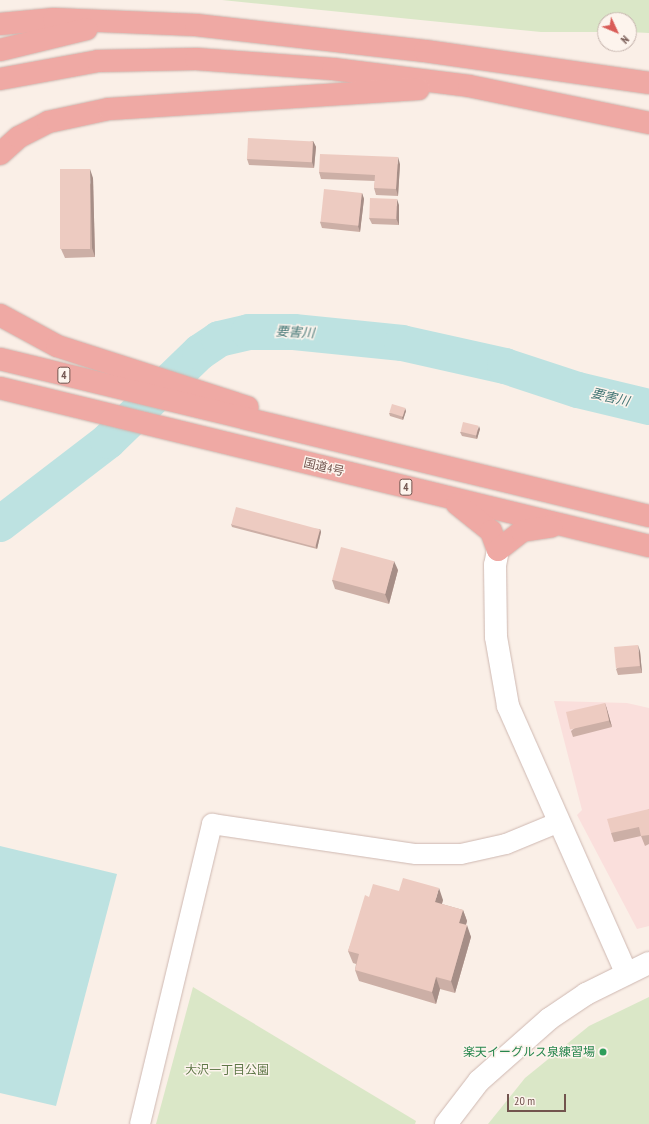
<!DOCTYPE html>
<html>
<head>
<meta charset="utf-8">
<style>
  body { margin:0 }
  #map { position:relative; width:649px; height:1124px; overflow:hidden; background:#faefe7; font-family:"PT Sans Narrow","Noto Sans JP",sans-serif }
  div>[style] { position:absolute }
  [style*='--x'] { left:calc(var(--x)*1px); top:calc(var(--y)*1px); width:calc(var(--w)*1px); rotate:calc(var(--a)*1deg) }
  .commercial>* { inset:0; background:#fadfdc }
  .green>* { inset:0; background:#dae7c7 }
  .water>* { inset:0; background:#bde2e1 }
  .river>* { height:36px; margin:-18px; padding:0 18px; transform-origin:18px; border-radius:18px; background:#bde2e1 }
  .roads { filter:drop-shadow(0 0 1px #ceb8b1) drop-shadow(0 0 1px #ceb8b1) }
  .street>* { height:20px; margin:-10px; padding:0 10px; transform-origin:10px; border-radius:10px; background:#fff }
  .secondary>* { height:22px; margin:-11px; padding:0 11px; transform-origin:11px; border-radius:11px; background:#fff }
  .highway>* { height:22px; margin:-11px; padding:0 11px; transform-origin:11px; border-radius:11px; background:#efa9a4 }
  .wall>* { inset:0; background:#ccafa6 }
  .shaded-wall>* { inset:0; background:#a68e87 }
  .building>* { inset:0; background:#edcbc1; transform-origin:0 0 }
  .dots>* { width:11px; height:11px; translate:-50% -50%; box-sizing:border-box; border:2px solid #fdf4ed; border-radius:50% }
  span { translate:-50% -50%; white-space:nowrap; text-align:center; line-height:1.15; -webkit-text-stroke:3px #fdf4ed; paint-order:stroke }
  .shield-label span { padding:1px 3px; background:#fdf4ed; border:1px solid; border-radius:3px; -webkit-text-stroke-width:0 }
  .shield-label { font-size:11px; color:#72544e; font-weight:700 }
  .street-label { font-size:12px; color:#72544e }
  .leisure-label { font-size:12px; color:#27864d }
  .right { translate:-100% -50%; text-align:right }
  .park-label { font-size:12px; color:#5e7747 }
  .water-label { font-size:13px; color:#427675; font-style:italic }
  .north { position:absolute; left:597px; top:12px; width:40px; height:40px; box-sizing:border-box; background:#fdf4ed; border:1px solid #c5b4ad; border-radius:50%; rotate:134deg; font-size:11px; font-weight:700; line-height:16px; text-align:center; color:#72544e }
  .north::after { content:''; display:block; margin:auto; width:14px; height:18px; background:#d95c57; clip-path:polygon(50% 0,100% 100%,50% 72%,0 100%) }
  .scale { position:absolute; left:507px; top:1094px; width:59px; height:18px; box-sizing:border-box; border:2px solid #72544e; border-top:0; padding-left:5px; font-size:12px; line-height:14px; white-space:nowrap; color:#72544e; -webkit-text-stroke:3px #fdf4ed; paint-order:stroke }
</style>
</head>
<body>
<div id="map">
  <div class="commercial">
    <div style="clip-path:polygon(554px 701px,627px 703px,649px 708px,649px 926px,637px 929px,577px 815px,582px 810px)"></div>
  </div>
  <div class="green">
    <div style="clip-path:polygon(222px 0,649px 0,649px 33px,629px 32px,629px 20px,605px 20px,605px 32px,541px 32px)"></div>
    <div style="clip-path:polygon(193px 987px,416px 1121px,415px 1124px,156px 1124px)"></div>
    <div style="clip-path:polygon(649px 997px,649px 1124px,488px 1124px,525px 1078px,589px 1026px)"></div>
  </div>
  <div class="water">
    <div style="clip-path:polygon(0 846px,117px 874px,56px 1106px,0 1093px)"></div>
  </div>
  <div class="river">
    <div style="--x:0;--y:524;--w:136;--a:-37.5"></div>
    <div style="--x:108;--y:441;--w:128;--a:-44.1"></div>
    <div style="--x:200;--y:352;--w:23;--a:-34"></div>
    <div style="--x:219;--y:339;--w:31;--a:-13"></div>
    <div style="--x:249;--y:332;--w:45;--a:0"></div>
    <div style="--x:294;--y:332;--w:109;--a:5.8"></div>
    <div style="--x:402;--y:343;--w:106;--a:12.6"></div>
    <div style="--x:505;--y:366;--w:77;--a:18.2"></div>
    <div style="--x:578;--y:390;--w:73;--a:13.5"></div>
  </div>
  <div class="roads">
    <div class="street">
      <div style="--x:140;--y:1124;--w:309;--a:-76.5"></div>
      <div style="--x:212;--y:824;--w:206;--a:8.4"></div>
      <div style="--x:416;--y:854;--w:45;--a:0"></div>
      <div style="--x:461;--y:854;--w:46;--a:-12.5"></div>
      <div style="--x:506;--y:844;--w:55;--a:-22.4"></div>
    </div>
    <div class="secondary">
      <div style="--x:498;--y:550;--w:15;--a:101"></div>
      <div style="--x:495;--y:565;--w:72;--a:89.2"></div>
      <div style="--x:496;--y:637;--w:70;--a:80.1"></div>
      <div style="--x:508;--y:706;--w:291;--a:66.1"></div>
      <div style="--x:446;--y:1124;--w:54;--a:-52.5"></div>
      <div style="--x:479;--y:1081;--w:94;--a:-41.5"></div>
      <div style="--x:549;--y:1019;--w:45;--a:-34"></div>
      <div style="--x:586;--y:994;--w:70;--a:-26.2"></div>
    </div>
    <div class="highway">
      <div style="--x:0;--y:24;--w:54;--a:-5.3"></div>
      <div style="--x:54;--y:19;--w:142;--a:2.4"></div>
      <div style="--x:196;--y:25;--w:230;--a:6.5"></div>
      <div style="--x:425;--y:51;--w:226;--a:8.1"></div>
      <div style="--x:0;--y:50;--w:89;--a:-13.6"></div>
      <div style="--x:0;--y:79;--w:100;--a:-10.4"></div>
      <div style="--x:98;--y:61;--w:98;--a:-1.2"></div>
      <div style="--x:196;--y:59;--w:137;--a:4.2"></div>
      <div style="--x:333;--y:69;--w:137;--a:7.1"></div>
      <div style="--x:469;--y:86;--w:184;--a:11.6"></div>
      <div style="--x:0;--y:154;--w:25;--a:-42"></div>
      <div style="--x:19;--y:137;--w:33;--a:-27"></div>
      <div style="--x:48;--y:122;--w:62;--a:-12"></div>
      <div style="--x:109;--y:109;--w:310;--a:-3.7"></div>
      <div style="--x:0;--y:315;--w:65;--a:28.5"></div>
      <div style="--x:57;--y:346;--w:200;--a:17.8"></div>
      <div style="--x:0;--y:359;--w:668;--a:13.6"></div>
      <div style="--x:0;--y:388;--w:668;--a:13.68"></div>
      <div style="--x:457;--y:504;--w:43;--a:38.5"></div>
      <div style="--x:491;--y:531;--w:20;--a:70"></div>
      <div style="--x:498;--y:550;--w:31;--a:-38"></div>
      <div style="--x:522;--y:531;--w:30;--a:-9"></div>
    </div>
  </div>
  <div class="wall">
    <div style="clip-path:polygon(313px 141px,316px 147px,314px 168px,249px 165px,247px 159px)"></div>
    <div style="clip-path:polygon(400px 164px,398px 196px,376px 195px,374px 188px,375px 181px,321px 179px,319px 172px)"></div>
    <div style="clip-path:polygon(93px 178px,95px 257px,65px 258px,61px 249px)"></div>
    <div style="clip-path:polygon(362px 193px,364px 199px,360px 232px,322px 228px,320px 222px)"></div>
    <div style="clip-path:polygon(399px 205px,399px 225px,372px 224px,369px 218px)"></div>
    <div style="clip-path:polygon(406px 411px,403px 420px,390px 416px,389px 413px)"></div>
    <div style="clip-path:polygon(480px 429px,477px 439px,462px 436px,460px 432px)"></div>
    <div style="clip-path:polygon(231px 524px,320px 529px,321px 532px,317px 549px,232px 527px)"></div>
    <div style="clip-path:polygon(398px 570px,389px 604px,335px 589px,332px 580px)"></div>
    <div style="clip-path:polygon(640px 651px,642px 673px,618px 675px,616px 669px)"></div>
    <div style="clip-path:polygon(605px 703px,612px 727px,573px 737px,571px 731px)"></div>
    <div style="clip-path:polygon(649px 809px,649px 844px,645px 846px,641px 836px,614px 842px,611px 833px)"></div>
    <div style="clip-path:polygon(399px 891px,443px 900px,442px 904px,463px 910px,467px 921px,466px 925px,471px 937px,455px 993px,440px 989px,436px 1004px,359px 981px,355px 970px,356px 964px,353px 963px,348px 951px,369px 897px)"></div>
  </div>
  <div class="shaded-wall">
    <div style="clip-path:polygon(313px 141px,316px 147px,314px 168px,312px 162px)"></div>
    <div style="clip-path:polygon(398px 157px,400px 164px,398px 196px,396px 189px)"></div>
    <div style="clip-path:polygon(90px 169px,93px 178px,95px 257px,92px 248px)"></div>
    <div style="clip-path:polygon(362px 193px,364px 199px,360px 232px,358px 226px)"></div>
    <div style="clip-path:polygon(397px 199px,399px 205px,399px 225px,396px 218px)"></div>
    <div style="clip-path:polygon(405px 408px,406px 411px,403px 420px,402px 417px)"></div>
    <div style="clip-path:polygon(479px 426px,480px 429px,477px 439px,476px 436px)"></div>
    <div style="clip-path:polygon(320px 529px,321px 532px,317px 549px,315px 545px)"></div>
    <div style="clip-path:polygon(394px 561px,398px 570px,389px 604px,385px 594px)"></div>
    <div style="clip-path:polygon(638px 645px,640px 651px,642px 673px,640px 666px)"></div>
    <div style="clip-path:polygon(605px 703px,607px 709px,612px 727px,609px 721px)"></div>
    <div style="clip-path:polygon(439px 888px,443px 900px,439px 913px,435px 902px)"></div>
    <div style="clip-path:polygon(463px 910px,467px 921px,463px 934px,459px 923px)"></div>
    <div style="clip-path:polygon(467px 925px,471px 937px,455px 993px,451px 981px)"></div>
    <div style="clip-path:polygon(436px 977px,440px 989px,436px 1004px,432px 992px)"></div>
  </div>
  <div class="building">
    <div style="left:248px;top:138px;width:65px;height:21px;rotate:3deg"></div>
    <div style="clip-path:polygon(320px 154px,398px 157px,396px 189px,374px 188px,375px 175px,319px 172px)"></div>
    <div style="left:60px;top:169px;width:30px;height:80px"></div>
    <div style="left:324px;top:189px;width:38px;height:33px;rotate:6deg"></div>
    <div style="left:370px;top:198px;width:27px;height:20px;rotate:2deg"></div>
    <div style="left:392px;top:404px;width:14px;height:9px;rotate:17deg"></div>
    <div style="left:463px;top:422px;width:16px;height:10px;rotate:14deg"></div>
    <div style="left:236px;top:507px;width:87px;height:18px;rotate:15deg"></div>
    <div style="left:341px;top:547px;width:55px;height:34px;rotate:15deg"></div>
    <div style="left:638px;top:645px;width:21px;height:24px;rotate:85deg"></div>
    <div style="left:605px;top:703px;width:18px;height:40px;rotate:77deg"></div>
    <div style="clip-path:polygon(649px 809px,649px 835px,641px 836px,639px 827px,611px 833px,607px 819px)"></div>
    <div style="clip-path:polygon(403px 878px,439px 888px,435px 902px,463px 910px,459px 923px,467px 925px,451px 981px,436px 977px,432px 992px,355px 970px,359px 954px,348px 951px,365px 895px,369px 897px,373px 884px,399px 891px)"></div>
  </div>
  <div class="dots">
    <div style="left:603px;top:1052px;background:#2e9e5b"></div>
  </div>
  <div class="shield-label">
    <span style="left:64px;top:375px">4</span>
    <span style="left:406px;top:487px">4</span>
  </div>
  <div class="street-label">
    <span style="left:324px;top:467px;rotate:13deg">国道4号</span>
  </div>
  <div class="leisure-label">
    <span class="right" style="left:595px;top:1052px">楽天イーグルス泉練習場</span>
  </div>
  <div class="park-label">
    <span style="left:227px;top:1070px">大沢一丁目公園</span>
  </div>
  <div class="water-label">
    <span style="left:295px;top:333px;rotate:3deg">要害川</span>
    <span style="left:610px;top:398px;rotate:13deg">要害川</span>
  </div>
  <div class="north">N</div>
  <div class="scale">20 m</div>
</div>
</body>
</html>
